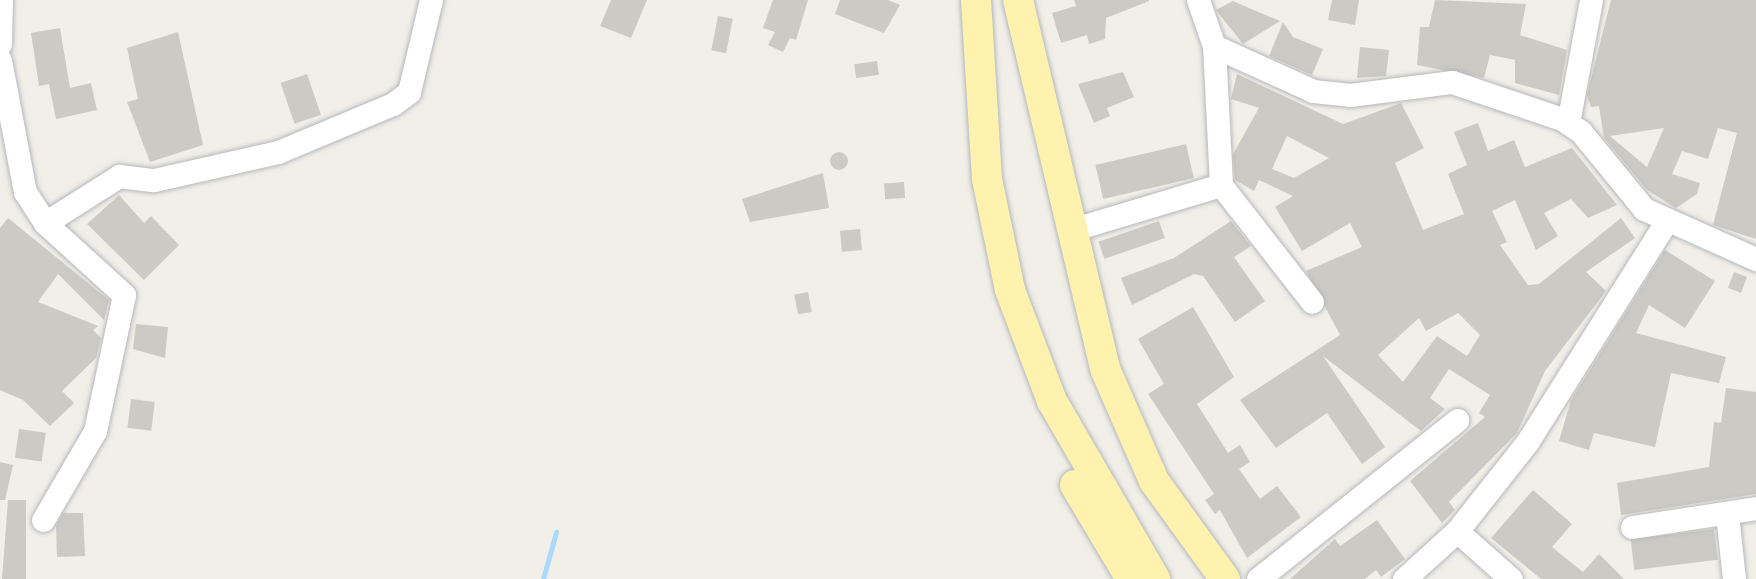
<!DOCTYPE html>
<html>
<head>
<meta charset="utf-8">
<style>
  body { margin:0 }
  #map { position:relative; width:1756px; height:579px; overflow:hidden; background:#f1efe8; font-family:"PT Sans",sans-serif }
  div>[style] { position:absolute }
  [style*='--x'] { left:calc(var(--x)*1px); top:calc(var(--y)*1px); width:calc(var(--w)*1px); rotate:calc(var(--a)*1deg) }
  .stream>* { height:5px; margin:-2.5px; padding:0 2.5px; transform-origin:2.5px; border-radius:2.5px; background:#aadaff }
  .building>* { inset:0; background:#cccac5; transform-origin:0 0 }
  .round { border-radius:50% }
  .roads { filter:drop-shadow(0 0 2px #b5b8bc) drop-shadow(0 0 2px #b5b8bc) }
  .minor>* { height:23px; margin:-11.5px; padding:0 11.5px; transform-origin:11.5px; border-radius:11.5px; background:#fff }
  .major>* { height:30px; margin:-15px; padding:0 15px; transform-origin:15px; border-radius:15px; background:#fff2af }
  span { translate:-50% -50%; white-space:nowrap; text-align:center; line-height:1.15; -webkit-text-stroke:6px #fff; paint-order:stroke }
</style>
</head>
<body>
<div id="map">
  <div class="stream">
    <div style="--x:543;--y:579;--w:49;--a:-74.5"></div>
  </div>
  <div class="building">
    <div style="clip-path:polygon(611px 0,647px 0,631px 38px,600px 26px)"></div>
    <div style="clip-path:polygon(773px 0,808px 0,796px 40px,790px 38px,783px 52px,768px 45px,775px 32px,763px 28px)"></div>
    <div style="clip-path:polygon(840px 0,888px 0,900px 5px,884px 33px,835px 14px)"></div>
    <div style="clip-path:polygon(1074px 0,1149px 0,1149px 1px,1106px 18px,1105px 39px,1089px 44px,1087px 35px,1061px 43px,1052px 13px,1076px 6px)"></div>
    <div style="clip-path:polygon(1332px 0,1359px 0,1355px 25px,1328px 20px)"></div>
    <div style="clip-path:polygon(1435px 0,1526px 4px,1520px 35px,1567px 50px,1559px 95px,1515px 83px,1515px 60px,1490px 55px,1484px 78px,1417px 65px,1420px 27px,1429px 27px)"></div>
    <div style="clip-path:polygon(evenodd,1611px 0,1756px 0,1756px 239px,1713px 225px,1737px 133px,1718px 128px,1708px 159px,1682px 151px,1672px 174px,1700px 183px,1697px 194px,1676px 208px,1647px 190px,1604px 138px,1599px 106px,1591px 107px,1587px 95px,1611px 0,1664px 128px,1647px 167px,1610px 136px,1664px 128px)"></div>
    <div style="clip-path:polygon(1233px 1px,1249px 8px,1280px 21px,1243px 44px,1216px 10px)"></div>
    <div style="left:718px;top:16px;width:15px;height:35px;rotate:11deg"></div>
    <div style="clip-path:polygon(1283px 22px,1293px 37px,1323px 49px,1312px 75px,1269px 56px)"></div>
    <div style="clip-path:polygon(60px 28px,70px 88px,91px 83px,97px 110px,56px 119px,49px 84px,39px 86px,31px 33px)"></div>
    <div style="clip-path:polygon(178px 32px,203px 145px,150px 162px,127px 102px,138px 99px,127px 48px)"></div>
    <div style="clip-path:polygon(1360px 47px,1389px 50px,1386px 76px,1357px 78px)"></div>
    <div style="left:877px;top:61px;width:14px;height:23px;rotate:82deg"></div>
    <div style="clip-path:polygon(1123px 72px,1134px 97px,1107px 108px,1110px 116px,1094px 123px,1078px 84px)"></div>
    <div style="left:307px;top:74px;width:43px;height:28px;rotate:71deg"></div>
    <div style="clip-path:polygon(evenodd,1237px 74px,1343px 124px,1401px 103px,1424px 148px,1395px 163px,1423px 230px,1464px 214px,1448px 174px,1467px 165px,1454px 132px,1478px 123px,1488px 151px,1514px 140px,1525px 167px,1572px 148px,1617px 205px,1588px 218px,1571px 199px,1544px 213px,1558px 236px,1536px 250px,1515px 200px,1492px 211px,1507px 242px,1500px 245px,1528px 285px,1539px 284px,1621px 218px,1635px 238px,1586px 272px,1606px 291px,1545px 371px,1517px 433px,1449px 502px,1455px 510px,1442px 523px,1410px 481px,1485px 417px,1479px 413px,1490px 395px,1449px 369px,1430px 398px,1445px 409px,1421px 431px,1323px 356px,1385px 447px,1362px 464px,1327px 413px,1276px 448px,1240px 400px,1340px 335px,1306px 271px,1362px 247px,1350px 223px,1302px 251px,1275px 207px,1293px 196px,1259px 180px,1254px 191px,1235px 180px,1233px 154px,1259px 108px,1231px 99px,1237px 74px,1287px 136px,1329px 158px,1294px 178px,1272px 169px,1287px 136px,1237px 74px,1458px 313px,1480px 335px,1467px 356px,1437px 336px,1403px 382px,1378px 355px,1419px 318px,1426px 331px,1458px 313px)"></div>
    <div style="left:1186px;top:144px;width:35px;height:93px;rotate:77deg"></div>
    <div class="round" style="left:830px;top:152px;width:18px;height:18px"></div>
    <div style="clip-path:polygon(823px 173px,829px 208px,750px 222px,742px 199px)"></div>
    <div style="left:904px;top:182px;width:16px;height:20px;rotate:86deg"></div>
    <div style="clip-path:polygon(119px 195px,144px 223px,151px 216px,179px 245px,144px 280px,87px 224px)"></div>
    <div style="clip-path:polygon(8px 218px,109px 300px,104px 320px,58px 274px,38px 302px,98px 326px,93px 330px,101px 338px,96px 358px,62px 391px,74px 403px,50px 426px,23px 400px,0 390px,0 228px)"></div>
    <div style="left:1159px;top:221px;width:18px;height:64px;rotate:71deg"></div>
    <div style="clip-path:polygon(1231px 221px,1251px 246px,1234px 257px,1265px 301px,1235px 322px,1203px 276px,1194px 274px,1132px 305px,1121px 278px,1174px 258px)"></div>
    <div style="left:860px;top:229px;width:21px;height:20px;rotate:85deg"></div>
    <div style="clip-path:polygon(1665px 250px,1715px 281px,1685px 328px,1649px 305px,1636px 333px,1726px 357px,1719px 383px,1671px 373px,1655px 447px,1594px 433px,1589px 450px,1559px 441px,1571px 400px)"></div>
    <div style="left:1734px;top:272px;width:14px;height:17px;rotate:21deg"></div>
    <div style="left:808px;top:292px;width:20px;height:14px;rotate:79deg"></div>
    <div style="clip-path:polygon(1193px 307px,1234px 377px,1197px 404px,1228px 453px,1240px 445px,1250px 462px,1239px 469px,1260px 499px,1277px 486px,1301px 517px,1247px 558px,1220px 510px,1215px 514px,1205px 500px,1214px 494px,1148px 394px,1164px 384px,1138px 339px)"></div>
    <div style="clip-path:polygon(136px 324px,168px 327px,165px 358px,133px 349px)"></div>
    <div style="clip-path:polygon(1726px 388px,1756px 392px,1756px 494px,1621px 515px,1617px 483px,1709px 467px,1714px 422px,1721px 423px)"></div>
    <div style="left:131px;top:399px;width:24px;height:29px;rotate:7deg"></div>
    <div style="left:19px;top:429px;width:27px;height:29px;rotate:8deg"></div>
    <div style="clip-path:polygon(0 462px,13px 465px,5px 500px,0 500px)"></div>
    <div style="clip-path:polygon(1533px 490px,1572px 524px,1552px 547px,1583px 572px,1599px 554px,1624px 579px,1541px 579px,1491px 538px)"></div>
    <div style="clip-path:polygon(8px 500px,26px 500px,26px 579px,2px 579px)"></div>
    <div style="clip-path:polygon(63px 513px,83px 513px,85px 556px,57px 557px,56px 526px)"></div>
    <div style="clip-path:polygon(1377px 520px,1405px 559px,1381px 577px,1376px 570px,1365px 579px,1290px 579px,1335px 539px,1340px 546px)"></div>
    <div style="left:1714px;top:529px;width:31px;height:84px;rotate:83deg"></div>
  </div>
  <div class="roads">
    <div class="minor">
      <div style="--x:1198;--y:0;--w:49;--a:70.8"></div>
      <div style="--x:1214;--y:46;--w:139;--a:87.1"></div>
      <div style="--x:1221;--y:185;--w:148;--a:52.1"></div>
      <div style="--x:0;--y:44;--w:44;--a:-88.7"></div>
      <div style="--x:1214;--y:46;--w:109;--a:24.4"></div>
      <div style="--x:1313;--y:91;--w:37;--a:6"></div>
      <div style="--x:1350;--y:95;--w:103;--a:-7.3"></div>
      <div style="--x:1452;--y:82;--w:116;--a:18.6"></div>
      <div style="--x:1562;--y:119;--w:23;--a:34"></div>
      <div style="--x:1581;--y:132;--w:99;--a:50.7"></div>
      <div style="--x:1644;--y:209;--w:123;--a:24.1"></div>
      <div style="--x:0;--y:60;--w:134;--a:79.3"></div>
      <div style="--x:25;--y:192;--w:37;--a:57"></div>
      <div style="--x:45;--y:223;--w:107;--a:42.3"></div>
      <div style="--x:124;--y:295;--w:139;--a:102"></div>
      <div style="--x:95;--y:431;--w:103;--a:120.3"></div>
      <div style="--x:1568;--y:123;--w:125;--a:-79.4"></div>
      <div style="--x:45;--y:223;--w:88;--a:-32.4"></div>
      <div style="--x:119;--y:176;--w:35;--a:7"></div>
      <div style="--x:154;--y:180;--w:127;--a:-12.7"></div>
      <div style="--x:278;--y:152;--w:125;--a:-22.7"></div>
      <div style="--x:393;--y:104;--w:20;--a:-37"></div>
      <div style="--x:409;--y:92;--w:95;--a:-76.6"></div>
      <div style="--x:1071;--y:230;--w:157;--a:-16.7"></div>
      <div style="--x:1727;--y:514;--w:65;--a:83.9"></div>
      <div style="--x:1632;--y:527;--w:125;--a:-8.7"></div>
      <div style="--x:1457;--y:531;--w:72;--a:41.6"></div>
      <div style="--x:1258;--y:579;--w:255;--a:-38.6"></div>
      <div style="--x:1404;--y:579;--w:72;--a:-42.2"></div>
      <div style="--x:1457;--y:531;--w:115;--a:-51.7"></div>
      <div style="--x:1528;--y:441;--w:259;--a:-57.8"></div>
    </div>
    <div class="major">
      <div style="--x:976;--y:0;--w:179;--a:86.5"></div>
      <div style="--x:987;--y:179;--w:113;--a:78.3"></div>
      <div style="--x:1010;--y:290;--w:119;--a:69.3"></div>
      <div style="--x:1052;--y:401;--w:206;--a:59.9"></div>
      <div style="--x:1018;--y:0;--w:381;--a:76.7"></div>
      <div style="--x:1106;--y:371;--w:120;--a:66.4"></div>
      <div style="--x:1154;--y:481;--w:121;--a:54.1"></div>
      <div style="--x:1075;--y:485;--w:104;--a:59.2"></div>
    </div>
  </div>
</div>
</body>
</html>
